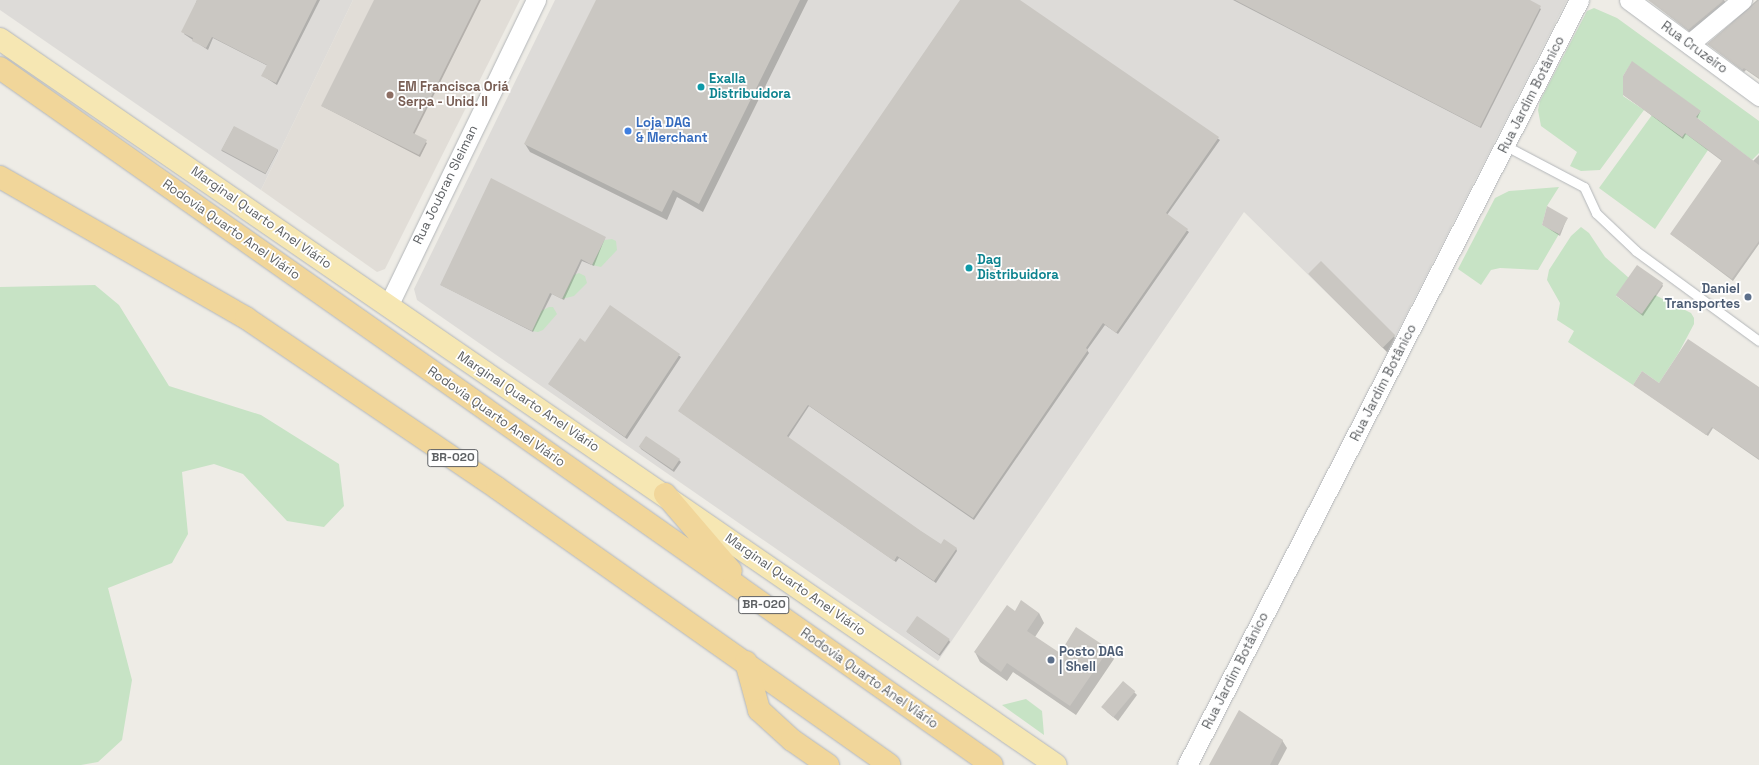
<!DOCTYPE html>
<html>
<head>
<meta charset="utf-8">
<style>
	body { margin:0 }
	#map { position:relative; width:1759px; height:765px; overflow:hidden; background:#eeece6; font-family:"Space Grotesk",sans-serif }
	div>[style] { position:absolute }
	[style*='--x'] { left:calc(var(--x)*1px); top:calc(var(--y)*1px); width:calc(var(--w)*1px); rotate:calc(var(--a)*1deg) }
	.industrial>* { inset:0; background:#dddbd8 }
	.education>* { inset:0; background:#e1ddd7 }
	.green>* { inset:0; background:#c7e3c5 }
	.shadow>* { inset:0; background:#0003; transform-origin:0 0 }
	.building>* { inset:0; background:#cac7c2; transform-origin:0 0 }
	.roads { filter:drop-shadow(0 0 1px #b3b6b9) drop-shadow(0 0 1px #b3b6b9) }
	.lane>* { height:9px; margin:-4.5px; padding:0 4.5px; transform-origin:4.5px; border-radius:4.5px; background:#fff }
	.street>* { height:19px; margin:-9.5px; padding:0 9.5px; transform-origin:9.5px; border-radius:9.5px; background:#fff }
	.primary>* { height:22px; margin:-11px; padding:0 11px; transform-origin:11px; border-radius:11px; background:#f6e7b3 }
	.highway>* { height:22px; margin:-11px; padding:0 11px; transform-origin:11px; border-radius:11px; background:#f1d69a }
	.dots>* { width:11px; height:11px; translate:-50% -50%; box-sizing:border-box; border:2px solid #fff; border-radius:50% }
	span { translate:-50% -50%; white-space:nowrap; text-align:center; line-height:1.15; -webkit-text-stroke:3.5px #fff; paint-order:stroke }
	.shield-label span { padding:1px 3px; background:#fff; border:1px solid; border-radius:3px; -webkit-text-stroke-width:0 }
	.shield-label { font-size:12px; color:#5e6164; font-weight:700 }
	.street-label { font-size:13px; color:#5e6164 }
	.culture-label { font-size:13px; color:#0d838f; font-weight:700 }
	.left { translate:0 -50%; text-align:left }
	.education-label { font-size:13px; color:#785e54; font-weight:700 }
	.shop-label { font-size:13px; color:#366cbe; font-weight:700 }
	.service-label { font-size:13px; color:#4e5e75; font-weight:700 }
	.right { translate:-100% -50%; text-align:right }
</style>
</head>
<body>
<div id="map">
	<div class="industrial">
		<i style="clip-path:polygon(0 0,353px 0,261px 190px,0 10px)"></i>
		<i style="clip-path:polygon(555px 0,1567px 0,1387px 352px,1244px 212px,938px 661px,417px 300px,414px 289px)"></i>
	</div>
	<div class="education">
		<i style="clip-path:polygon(353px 0,520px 0,385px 269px,377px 272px,261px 190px)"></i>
	</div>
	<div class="green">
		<i style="clip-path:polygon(1594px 8px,1617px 18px,1759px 121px,1759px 153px,1752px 160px,1696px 117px,1700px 111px,1632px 62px,1623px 76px,1623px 96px,1644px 110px,1600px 170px,1581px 171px,1570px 166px,1577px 152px,1541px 126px,1538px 110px,1540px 101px,1587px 11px)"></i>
		<i style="clip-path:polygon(1652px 115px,1682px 137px,1685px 133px,1708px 150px,1655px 229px,1599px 188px)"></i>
		<i style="clip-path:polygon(1559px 187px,1547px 206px,1542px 225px,1559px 234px,1538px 270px,1500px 268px,1491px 270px,1481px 285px,1458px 269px,1495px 198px,1509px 191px)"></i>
		<i style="clip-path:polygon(1581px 227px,1589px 233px,1605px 257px,1629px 278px,1616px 296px,1641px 314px,1655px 295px,1691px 313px,1694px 318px,1694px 324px,1678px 354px,1659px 383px,1642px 371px,1633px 385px,1568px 342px,1574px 331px,1557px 320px,1560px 303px,1547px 280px,1549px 270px,1571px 236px)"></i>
		<i style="clip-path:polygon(612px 239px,616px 241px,617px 250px,601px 267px,592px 265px,604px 240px)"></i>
		<i style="clip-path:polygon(579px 273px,585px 276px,587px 283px,574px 296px,562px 299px,574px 275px)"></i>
		<i style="clip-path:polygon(95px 285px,119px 305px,169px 386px,261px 415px,339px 464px,344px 506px,324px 527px,287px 521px,243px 474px,214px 464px,182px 472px,188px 534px,172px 563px,108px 588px,132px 680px,122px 740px,98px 762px,81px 765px,0 765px,0 287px)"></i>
		<i style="clip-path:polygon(549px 307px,553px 307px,557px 314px,543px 330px,538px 332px,532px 331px,541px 311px)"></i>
		<i style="clip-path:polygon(1026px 699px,1042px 711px,1044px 735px,1002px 705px)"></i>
	</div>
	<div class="shadow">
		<i style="clip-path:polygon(197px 0,320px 0,277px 85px,263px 76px,268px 66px,213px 38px,208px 50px,184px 34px)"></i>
		<i style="clip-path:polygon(375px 0,481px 0,414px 135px,427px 143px,420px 157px,322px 106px)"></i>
		<i style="clip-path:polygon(598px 0,808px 0,703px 212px,677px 197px,667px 220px,530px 152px,525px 144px)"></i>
		<i style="clip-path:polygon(962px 0,1018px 0,1220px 140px,1167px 215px,1189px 232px,1118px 334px,1105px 325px,1087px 350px,1089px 353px,974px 520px,809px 406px,788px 438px,920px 531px,941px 545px,956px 548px,957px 551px,936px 583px,899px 558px,896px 562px,679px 411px)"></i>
		<i style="clip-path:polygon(1233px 0,1527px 0,1541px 9px,1481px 128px)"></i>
		<i style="clip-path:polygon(1649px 0,1724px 0,1726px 3px,1690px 32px)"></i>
		<i style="clip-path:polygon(1757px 0,1759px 0,1759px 79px,1746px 70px,1744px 72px,1708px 44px)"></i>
		<i style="clip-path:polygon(1624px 95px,1700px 112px,1697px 119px,1752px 162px,1759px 155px,1759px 244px,1733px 281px,1671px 234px,1722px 161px,1686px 134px,1683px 139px)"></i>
		<i style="left:234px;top:127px;width:50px;height:27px;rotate:28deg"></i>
		<i style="clip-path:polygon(1567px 218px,1560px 236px,1543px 225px)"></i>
		<i style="clip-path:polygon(605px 238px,594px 266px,582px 261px,564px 300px,552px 294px,533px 332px,441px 285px)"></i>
		<i style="clip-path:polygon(1309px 274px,1394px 336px,1395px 338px,1388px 353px)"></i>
		<i style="clip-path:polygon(1662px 284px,1663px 286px,1643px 316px,1617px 296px)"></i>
		<i style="clip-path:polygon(610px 307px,681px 357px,627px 439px,549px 384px,586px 343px)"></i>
		<i style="clip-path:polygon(1659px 384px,1759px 388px,1759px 460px,1713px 428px,1708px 436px,1634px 385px)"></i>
		<i style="clip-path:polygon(646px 437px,679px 460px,681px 462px,674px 472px,641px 449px,640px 447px)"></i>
		<i style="clip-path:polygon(1015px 612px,1039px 613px,1044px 623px,1035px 637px,1060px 654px,1077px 629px,1109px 650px,1114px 659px,1076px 715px,1013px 672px,1007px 681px,980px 662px,975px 652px)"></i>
		<i style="clip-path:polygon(907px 632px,949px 640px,950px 642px,940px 656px)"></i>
		<i style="clip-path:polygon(1134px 692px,1137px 695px,1118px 721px,1107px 712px,1105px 709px)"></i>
		<i style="clip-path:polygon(1282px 740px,1287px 748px,1278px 765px,1210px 765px)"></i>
	</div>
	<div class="building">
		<i style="clip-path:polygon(197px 0,317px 0,276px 83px,261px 76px,267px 65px,212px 37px,206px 48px,192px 41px,193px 38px,181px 32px)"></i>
		<i style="clip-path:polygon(374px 0,479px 0,413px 133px,427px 140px,419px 155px,321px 106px)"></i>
		<i style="clip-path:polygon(596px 0,800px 0,699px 204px,673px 190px,662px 212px,524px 144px)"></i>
		<i style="clip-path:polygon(960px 0,1020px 0,1219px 137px,1166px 213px,1188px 229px,1116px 333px,1103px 323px,1086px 348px,1088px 350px,973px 518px,808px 405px,787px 436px,921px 531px,941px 544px,944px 539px,957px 548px,934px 581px,897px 556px,894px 561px,678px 411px)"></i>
		<i style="clip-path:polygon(1235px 0,1530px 0,1541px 6px,1480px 127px)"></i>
		<i style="clip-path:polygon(1648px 0,1722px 0,1723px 1px,1688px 30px)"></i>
		<i style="clip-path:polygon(1759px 0,1759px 78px,1744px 68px,1742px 70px,1707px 44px)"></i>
		<i style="clip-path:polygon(1632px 61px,1701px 111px,1696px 117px,1759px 165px,1759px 241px,1732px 279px,1670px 234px,1722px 160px,1685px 133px,1682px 137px,1623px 95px,1623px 76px)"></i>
		<i style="left:234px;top:126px;width:50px;height:27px;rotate:28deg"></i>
		<i style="clip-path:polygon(491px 178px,606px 237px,592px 265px,581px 259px,562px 299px,550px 293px,532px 331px,440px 285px)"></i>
		<i style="clip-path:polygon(1547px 206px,1568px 218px,1559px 234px,1542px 225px)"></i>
		<i style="left:1321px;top:261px;width:105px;height:18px;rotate:45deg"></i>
		<i style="left:1637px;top:265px;width:32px;height:37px;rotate:35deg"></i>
		<i style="clip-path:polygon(610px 305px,680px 354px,625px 437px,548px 384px,580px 338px,585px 342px)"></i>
		<i style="clip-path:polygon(1688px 339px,1759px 387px,1759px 459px,1712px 427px,1706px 435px,1633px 385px,1642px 371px,1659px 383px)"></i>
		<i style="left:646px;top:436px;width:41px;height:13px;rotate:34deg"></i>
		<i style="clip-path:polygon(1021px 600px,1039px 613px,1027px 631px,1060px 653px,1076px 627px,1109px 649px,1070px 706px,1007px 663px,1001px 672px,974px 652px,1007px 605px,1015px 611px)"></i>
		<i style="left:917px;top:616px;width:40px;height:19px;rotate:35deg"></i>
		<i style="left:1123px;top:681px;width:16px;height:34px;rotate:40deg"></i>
		<i style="clip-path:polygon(1239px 710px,1283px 740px,1270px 765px,1209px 765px)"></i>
	</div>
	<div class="roads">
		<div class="lane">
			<i style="--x:1506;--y:146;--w:88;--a:27.7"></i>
			<i style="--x:1584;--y:187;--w:29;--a:65"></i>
			<i style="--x:1596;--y:213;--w:55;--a:43.5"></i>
			<i style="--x:1636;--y:251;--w:152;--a:36.2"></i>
		</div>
		<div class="street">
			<i style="--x:1629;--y:0;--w:162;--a:36.4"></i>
			<i style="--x:1689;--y:44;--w:69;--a:-39.7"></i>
			<i style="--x:388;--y:306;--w:340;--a:-64.2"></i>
			<i style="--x:1187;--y:765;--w:860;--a:-62.87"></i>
		</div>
		<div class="primary">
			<i style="--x:0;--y:39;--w:1281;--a:34.51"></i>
		</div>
		<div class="highway">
			<i style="--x:0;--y:68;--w:1212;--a:35.09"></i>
			<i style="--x:0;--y:177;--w:284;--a:29.8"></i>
			<i style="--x:246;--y:318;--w:303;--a:34.1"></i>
			<i style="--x:497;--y:488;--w:480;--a:35.2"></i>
			<i style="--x:665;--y:494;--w:101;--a:49.4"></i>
			<i style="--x:746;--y:662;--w:50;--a:74.8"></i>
			<i style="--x:759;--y:710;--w:45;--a:42.3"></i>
			<i style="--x:792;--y:740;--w:44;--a:34.8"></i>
		</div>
	</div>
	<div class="dots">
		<i style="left:701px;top:87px;background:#0f9aa8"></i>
		<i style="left:390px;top:95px;background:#8d6e63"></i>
		<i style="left:628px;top:131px;background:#3f7fe0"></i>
		<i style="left:969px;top:268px;background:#0f9aa8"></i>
		<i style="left:1748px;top:297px;background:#5c6f8a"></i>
		<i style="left:1051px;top:660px;background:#5c6f8a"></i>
	</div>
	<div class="shield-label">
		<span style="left:453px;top:458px">BR-020</span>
		<span style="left:764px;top:605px">BR-020</span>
	</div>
	<div class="street-label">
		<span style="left:1694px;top:48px;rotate:36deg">Rua Cruzeiro</span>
		<span style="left:1532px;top:95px;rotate:-63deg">Rua Jardim Botânico</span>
		<span style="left:446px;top:185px;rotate:-64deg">Rua Joubran Sleiman</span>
		<span style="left:261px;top:218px;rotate:35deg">Marginal Quarto Anel Viário</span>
		<span style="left:231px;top:230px;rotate:35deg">Rodovia Quarto Anel Viário</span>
		<span style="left:1384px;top:383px;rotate:-63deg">Rua Jardim Botânico</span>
		<span style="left:528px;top:402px;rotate:34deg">Marginal Quarto Anel Viário</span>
		<span style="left:496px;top:417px;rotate:35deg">Rodovia Quarto Anel Viário</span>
		<span style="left:795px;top:585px;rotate:35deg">Marginal Quarto Anel Viário</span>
		<span style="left:1236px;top:671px;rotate:-63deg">Rua Jardim Botânico</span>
		<span style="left:869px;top:679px;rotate:35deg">Rodovia Quarto Anel Viário</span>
	</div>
	<div class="culture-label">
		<span class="left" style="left:709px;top:87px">Exalla<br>Distribuidora</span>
		<span class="left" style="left:977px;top:268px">Dag<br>Distribuidora</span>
	</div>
	<div class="education-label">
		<span class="left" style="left:398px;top:95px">EM Francisca Oriá<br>Serpa - Unid. II</span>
	</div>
	<div class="shop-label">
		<span class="left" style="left:636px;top:131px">Loja DAG<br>&amp; Merchant</span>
	</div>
	<div class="service-label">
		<span class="right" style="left:1740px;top:297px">Daniel<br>Transportes</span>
		<span class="left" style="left:1059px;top:660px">Posto DAG<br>| Shell</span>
	</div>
</div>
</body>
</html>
